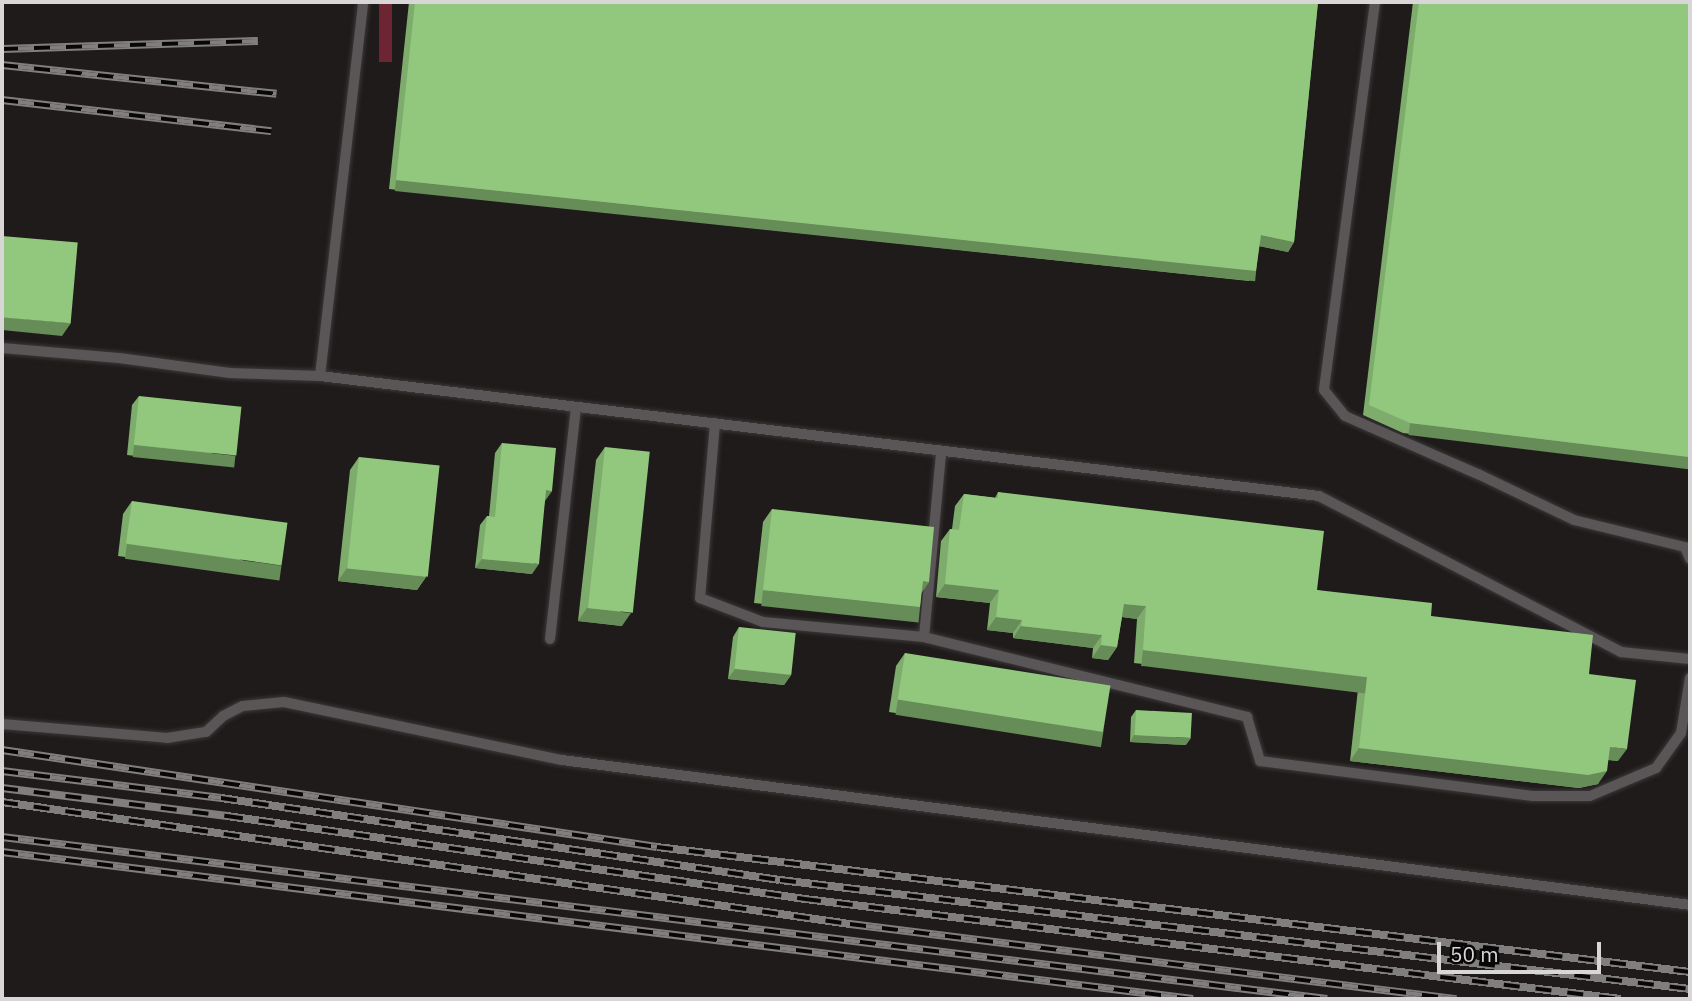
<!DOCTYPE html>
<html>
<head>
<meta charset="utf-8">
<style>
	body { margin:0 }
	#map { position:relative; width:1692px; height:1001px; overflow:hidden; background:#1f1b1b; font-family:"IBM Plex Sans",sans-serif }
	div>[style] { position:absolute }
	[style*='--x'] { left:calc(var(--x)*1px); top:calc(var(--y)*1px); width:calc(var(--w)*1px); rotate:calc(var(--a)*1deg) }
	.green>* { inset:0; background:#6e2533; transform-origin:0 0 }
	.roads { filter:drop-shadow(0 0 2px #3b3838) drop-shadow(0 0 2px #3b3838) }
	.service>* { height:10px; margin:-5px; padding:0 5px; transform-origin:5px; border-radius:5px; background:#5a5556 }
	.rail>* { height:8px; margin-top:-4px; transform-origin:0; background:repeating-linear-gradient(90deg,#080606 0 16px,#817e7e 0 32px); box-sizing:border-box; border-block:2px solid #817e7e }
	.wall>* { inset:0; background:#7eac6c }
	.shaded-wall>* { inset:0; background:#668c58; transform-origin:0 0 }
	.building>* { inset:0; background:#92c87e; transform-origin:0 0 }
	span { translate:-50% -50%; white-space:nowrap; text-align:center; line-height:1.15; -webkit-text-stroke:7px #080606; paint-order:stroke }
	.frame { position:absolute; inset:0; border:4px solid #d8d6d6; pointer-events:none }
	.scale { position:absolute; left:1437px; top:942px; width:164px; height:32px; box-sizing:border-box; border:4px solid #d8d6d6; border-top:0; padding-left:9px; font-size:21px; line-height:24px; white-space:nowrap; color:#d8d6d6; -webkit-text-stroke:5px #080606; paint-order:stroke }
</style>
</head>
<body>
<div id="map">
	<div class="green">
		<i style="left:379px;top:2px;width:13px;height:60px"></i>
	</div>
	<div class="roads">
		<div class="service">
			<i style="--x:1375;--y:2;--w:391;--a:97.5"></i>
			<i style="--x:1324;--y:390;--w:33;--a:51"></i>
			<i style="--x:1345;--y:416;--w:145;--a:23.6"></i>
			<i style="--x:1478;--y:474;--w:106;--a:25.6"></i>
			<i style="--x:1574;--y:520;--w:114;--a:13.7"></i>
			<i style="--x:1685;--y:547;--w:13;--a:67"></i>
			<i style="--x:2;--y:348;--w:117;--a:4.9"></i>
			<i style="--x:119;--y:358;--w:112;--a:7.7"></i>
			<i style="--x:230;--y:373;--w:90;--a:1.9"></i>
			<i style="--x:320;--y:376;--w:1006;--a:6.85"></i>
			<i style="--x:1319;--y:496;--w:340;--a:27.3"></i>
			<i style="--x:1621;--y:652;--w:69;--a:5.8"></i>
			<i style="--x:320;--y:376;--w:376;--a:-83.4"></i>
			<i style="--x:715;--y:423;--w:176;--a:94.9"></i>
			<i style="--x:700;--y:598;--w:67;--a:20.9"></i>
			<i style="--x:763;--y:622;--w:162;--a:5.3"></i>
			<i style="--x:924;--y:637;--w:333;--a:13.9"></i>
			<i style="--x:1247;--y:717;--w:46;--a:73.5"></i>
			<i style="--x:1260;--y:761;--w:275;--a:7.3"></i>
			<i style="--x:1533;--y:796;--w:57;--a:0"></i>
			<i style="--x:1590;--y:796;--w:72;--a:-23"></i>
			<i style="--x:1656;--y:768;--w:43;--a:-54.5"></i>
			<i style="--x:1681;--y:733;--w:56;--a:-80.7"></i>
			<i style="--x:924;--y:637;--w:186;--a:-84.7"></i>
			<i style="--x:550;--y:639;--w:232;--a:-83.6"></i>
			<i style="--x:2;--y:724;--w:166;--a:4.8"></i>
			<i style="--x:167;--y:738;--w:39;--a:-9"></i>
			<i style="--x:206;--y:732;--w:23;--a:-43"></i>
			<i style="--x:223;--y:716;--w:22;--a:-27"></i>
			<i style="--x:243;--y:706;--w:41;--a:-5.6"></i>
			<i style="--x:284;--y:702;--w:284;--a:11.8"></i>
			<i style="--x:562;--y:760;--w:1137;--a:7.32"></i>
		</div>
	</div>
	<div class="rail">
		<i style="--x:2;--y:49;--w:256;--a:-1.8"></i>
		<i style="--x:2;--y:65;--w:276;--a:6"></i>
		<i style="--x:2;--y:100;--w:271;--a:6.6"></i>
		<i style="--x:2;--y:750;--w:662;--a:8.42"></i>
		<i style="--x:657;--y:847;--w:1041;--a:6.9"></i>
		<i style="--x:2;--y:771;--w:221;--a:7"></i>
		<i style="--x:221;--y:798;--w:565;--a:8.35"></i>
		<i style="--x:780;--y:880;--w:917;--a:6.83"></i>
		<i style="--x:2;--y:788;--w:227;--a:7.1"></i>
		<i style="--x:227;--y:816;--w:584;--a:8.17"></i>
		<i style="--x:805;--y:899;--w:822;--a:6.99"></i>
		<i style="--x:2;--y:802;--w:857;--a:8.19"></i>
		<i style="--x:850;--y:924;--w:611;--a:7.06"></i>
		<i style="--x:2;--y:837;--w:1335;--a:6.97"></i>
		<i style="--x:2;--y:852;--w:1200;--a:7.04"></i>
	</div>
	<div class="wall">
		<i style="clip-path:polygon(409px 2px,1318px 2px,1294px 242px,1288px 252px,1259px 246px,1256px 271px,1249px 281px,389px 189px)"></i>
		<i style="clip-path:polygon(1413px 2px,1690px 2px,1690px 468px,1403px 433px,1363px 415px)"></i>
		<i style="clip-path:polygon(139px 396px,228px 466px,127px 455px,132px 405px)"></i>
		<i style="clip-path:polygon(502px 443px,552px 491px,545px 500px,532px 574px,475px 568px,480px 525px,487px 516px,489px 516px,495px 453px)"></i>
		<i style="clip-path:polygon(605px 447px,622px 626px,578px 621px,596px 460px)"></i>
		<i style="clip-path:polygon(359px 457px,426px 577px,417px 590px,338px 581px,350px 470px)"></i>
		<i style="clip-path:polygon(998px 492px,1317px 590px,1431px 616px,1589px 674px,1618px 761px,1608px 760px,1598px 784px,1579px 788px,1350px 761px,1358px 689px,1134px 663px,1137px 619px,1122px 617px,1117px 647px,1108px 660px,1092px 658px,1093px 648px,1013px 638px,1013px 633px,987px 630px,990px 603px,936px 597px,941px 541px,950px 529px,952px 529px,955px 506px,964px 494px,995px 498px)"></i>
		<i style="clip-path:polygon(132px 501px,273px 577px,118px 556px,123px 514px)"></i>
		<i style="clip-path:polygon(772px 509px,929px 582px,921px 593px,920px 607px,911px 620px,754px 603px,763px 522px)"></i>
		<i style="clip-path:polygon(739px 627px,791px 675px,784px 685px,728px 679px,733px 637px)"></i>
		<i style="clip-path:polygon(905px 653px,1095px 743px,889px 712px,896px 666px)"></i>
		<i style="clip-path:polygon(1136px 710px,1186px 745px,1130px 742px,1131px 717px)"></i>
	</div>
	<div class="shaded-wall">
		<i style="left:396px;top:180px;width:865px;height:11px;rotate:6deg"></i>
		<i style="clip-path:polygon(1261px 235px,1294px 242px,1288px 252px,1254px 245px)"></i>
		<i style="clip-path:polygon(2px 317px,71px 323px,62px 336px,2px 330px)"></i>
		<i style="left:1410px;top:423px;width:282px;height:12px;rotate:7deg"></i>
		<i style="left:134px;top:445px;width:102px;height:12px;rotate:6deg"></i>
		<i style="clip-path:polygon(546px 490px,552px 491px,545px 501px)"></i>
		<i style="left:127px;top:544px;width:156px;height:15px;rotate:8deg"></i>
		<i style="clip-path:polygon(482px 559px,539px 564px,532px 574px,475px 568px)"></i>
		<i style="clip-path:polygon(347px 568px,426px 577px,417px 590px,338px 581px)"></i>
		<i style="clip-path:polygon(923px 581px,929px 582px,920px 595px)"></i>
		<i style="clip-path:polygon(945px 584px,999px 590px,990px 603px,936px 597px)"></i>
		<i style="left:763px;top:590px;width:158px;height:16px;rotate:6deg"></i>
		<i style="clip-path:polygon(1124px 604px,1146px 606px,1137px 619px,1115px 616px)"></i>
		<i style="clip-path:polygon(587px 608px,631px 613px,622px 626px,578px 621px)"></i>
		<i style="clip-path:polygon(996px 617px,1022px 620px,1013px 633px,987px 630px)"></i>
		<i style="clip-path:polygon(1021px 626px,1102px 635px,1093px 648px,1013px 638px)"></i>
		<i style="clip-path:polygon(1101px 645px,1117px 647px,1108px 660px,1092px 658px)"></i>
		<i style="left:1143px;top:650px;width:226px;height:16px;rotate:7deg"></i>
		<i style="clip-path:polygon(735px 669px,791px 675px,784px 685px,728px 679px)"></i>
		<i style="left:898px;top:699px;width:208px;height:16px;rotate:9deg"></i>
		<i style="clip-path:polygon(1134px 735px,1191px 738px,1186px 745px,1130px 742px)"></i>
		<i style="clip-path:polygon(1610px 747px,1627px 749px,1618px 761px,1601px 759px)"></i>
		<i style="clip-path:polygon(1359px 748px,1607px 771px,1598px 784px,1579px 788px,1350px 761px)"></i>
	</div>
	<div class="building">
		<i style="clip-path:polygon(415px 2px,1318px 2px,1294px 242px,1261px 235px,1256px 271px,396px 180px)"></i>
		<i style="clip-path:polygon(1419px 2px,1690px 2px,1690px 457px,1410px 423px,1369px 405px)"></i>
		<i style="left:2px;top:236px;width:76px;height:81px;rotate:5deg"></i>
		<i style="left:139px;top:396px;width:103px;height:49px;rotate:6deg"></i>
		<i style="clip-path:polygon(502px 443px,556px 448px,552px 491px,546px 490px,539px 564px,482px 559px,487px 516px,495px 517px)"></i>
		<i style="left:605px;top:447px;width:45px;height:162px;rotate:6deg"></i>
		<i style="left:359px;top:457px;width:81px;height:112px;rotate:6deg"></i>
		<i style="clip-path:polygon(998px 492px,1324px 531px,1317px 590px,1432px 603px,1431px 616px,1593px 635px,1589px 674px,1636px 680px,1627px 749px,1610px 747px,1607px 771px,1588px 775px,1359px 748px,1367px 677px,1143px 650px,1146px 606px,1124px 604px,1117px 647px,1101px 645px,1102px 635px,1021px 626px,1022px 620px,996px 617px,999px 590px,945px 584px,950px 529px,959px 530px,964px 494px,998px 498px)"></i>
		<i style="left:132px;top:501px;width:157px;height:43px;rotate:8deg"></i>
		<i style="clip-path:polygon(772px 509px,934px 527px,929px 582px,923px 581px,920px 607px,763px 590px)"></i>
		<i style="left:739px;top:627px;width:57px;height:42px;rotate:6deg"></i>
		<i style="left:905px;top:653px;width:208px;height:47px;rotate:9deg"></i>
		<i style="left:1136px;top:710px;width:56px;height:25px;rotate:3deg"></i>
	</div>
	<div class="frame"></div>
	<div class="scale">50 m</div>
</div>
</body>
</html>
